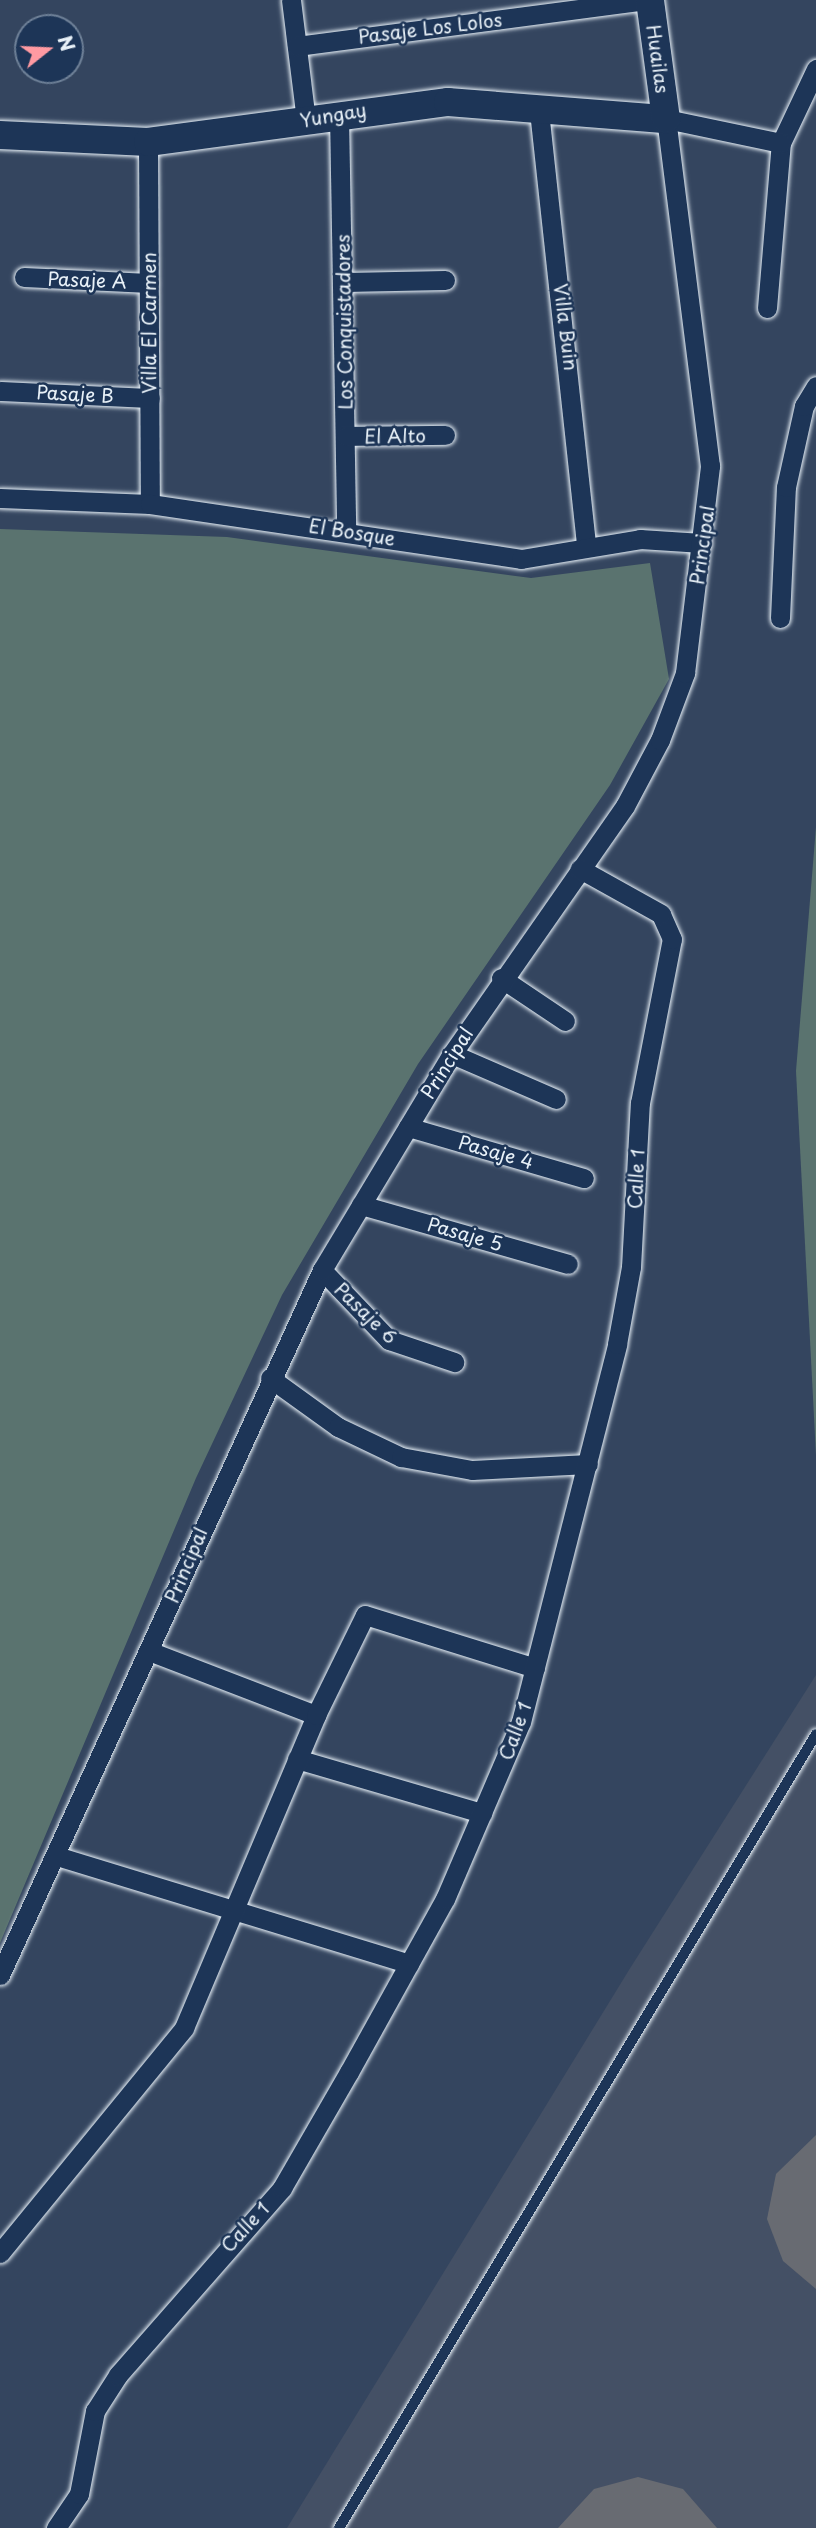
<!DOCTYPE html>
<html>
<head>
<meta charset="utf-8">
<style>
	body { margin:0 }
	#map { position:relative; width:816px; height:2528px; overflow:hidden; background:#34455f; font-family:"Playpen Sans",sans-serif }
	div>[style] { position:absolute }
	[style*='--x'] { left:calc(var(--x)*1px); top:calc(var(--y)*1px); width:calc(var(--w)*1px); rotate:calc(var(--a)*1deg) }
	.built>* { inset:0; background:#445065 }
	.green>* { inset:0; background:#5a736f }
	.building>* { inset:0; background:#686b72 }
	.roads { filter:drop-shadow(0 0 2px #e8f1f8) drop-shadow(0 0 2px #e8f1f8) }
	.lane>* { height:10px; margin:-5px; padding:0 5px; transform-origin:5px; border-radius:5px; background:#1d3557 }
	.street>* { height:19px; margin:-9.5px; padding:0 9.5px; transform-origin:9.5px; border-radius:9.5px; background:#1d3557 }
	.secondary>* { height:28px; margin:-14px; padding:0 14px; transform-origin:14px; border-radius:14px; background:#1d3557 }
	span { translate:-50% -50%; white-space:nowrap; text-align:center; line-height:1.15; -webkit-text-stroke:5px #1d3557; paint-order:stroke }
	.street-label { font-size:19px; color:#e8f1f8 }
	.north { position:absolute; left:14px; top:14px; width:70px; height:70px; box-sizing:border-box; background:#1d3557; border:2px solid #6e8097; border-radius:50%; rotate:72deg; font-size:19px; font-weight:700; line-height:28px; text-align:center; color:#e8f1f8 }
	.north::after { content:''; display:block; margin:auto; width:24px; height:32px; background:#ff9aa2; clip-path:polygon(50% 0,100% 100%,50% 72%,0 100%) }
</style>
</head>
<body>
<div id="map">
	<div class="built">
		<i style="clip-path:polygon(816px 1675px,816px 2528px,287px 2528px,629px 1970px)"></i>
	</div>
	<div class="green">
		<i style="clip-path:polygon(0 529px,227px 537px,531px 578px,650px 563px,669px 679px,610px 785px,418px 1064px,282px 1295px,196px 1478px,0 1943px)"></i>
		<i style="clip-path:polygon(816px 827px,816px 1455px,796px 1071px)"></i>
	</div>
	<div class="building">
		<i style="clip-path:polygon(816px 2135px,816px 2289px,783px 2261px,767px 2219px,776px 2174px)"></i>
		<i style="clip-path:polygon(638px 2477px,683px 2489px,717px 2528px,558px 2528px,594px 2489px)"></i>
	</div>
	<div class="roads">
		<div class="lane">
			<i style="--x:339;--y:2528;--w:926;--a:-59"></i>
		</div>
		<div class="street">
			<i style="--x:291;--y:0;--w:122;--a:82.9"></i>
			<i style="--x:297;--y:46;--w:352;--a:-7.5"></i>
			<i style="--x:539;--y:111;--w:437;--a:83.8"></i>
			<i style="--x:339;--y:115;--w:414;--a:89"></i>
			<i style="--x:148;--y:142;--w:362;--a:89.7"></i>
			<i style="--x:24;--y:277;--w:125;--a:2.7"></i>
			<i style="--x:345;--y:282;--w:100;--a:-1.1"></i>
			<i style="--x:767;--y:308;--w:166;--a:-85.2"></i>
			<i style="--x:781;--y:143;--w:82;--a:-64.7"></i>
			<i style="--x:0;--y:391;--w:150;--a:2.7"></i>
			<i style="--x:346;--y:436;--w:99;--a:-0.6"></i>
			<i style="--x:0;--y:498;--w:150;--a:2.3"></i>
			<i style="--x:150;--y:504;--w:375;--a:8.4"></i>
			<i style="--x:521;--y:559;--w:121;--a:-9.5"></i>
			<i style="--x:640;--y:539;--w:62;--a:3.7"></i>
			<i style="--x:780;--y:618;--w:131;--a:-87.4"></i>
			<i style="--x:786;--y:487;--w:83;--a:-77.5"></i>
			<i style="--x:804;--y:406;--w:23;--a:-59"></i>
			<i style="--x:501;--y:978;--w:77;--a:33.9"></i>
			<i style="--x:452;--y:1054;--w:113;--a:23.4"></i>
			<i style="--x:408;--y:1127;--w:183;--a:16.2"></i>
			<i style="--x:361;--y:1205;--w:215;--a:15.9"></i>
			<i style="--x:322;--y:1270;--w:97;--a:46.3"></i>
			<i style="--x:389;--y:1340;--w:69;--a:18.7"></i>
			<i style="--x:270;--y:1378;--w:84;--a:35.8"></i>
			<i style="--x:338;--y:1427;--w:70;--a:25.5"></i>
			<i style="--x:401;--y:1457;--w:72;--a:10.4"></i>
			<i style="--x:472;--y:1470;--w:116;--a:-3"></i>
			<i style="--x:149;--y:1651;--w:179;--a:21"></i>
			<i style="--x:297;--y:1759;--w:193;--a:16.3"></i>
			<i style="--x:60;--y:1857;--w:365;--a:17"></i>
			<i style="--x:0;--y:1975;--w:775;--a:-65.45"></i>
			<i style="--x:322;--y:1270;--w:252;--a:-59"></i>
			<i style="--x:452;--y:1054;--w:302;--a:-55.1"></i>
			<i style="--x:625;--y:806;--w:75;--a:-62.1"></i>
			<i style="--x:660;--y:740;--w:72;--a:-69.5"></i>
			<i style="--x:685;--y:673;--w:209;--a:-83.1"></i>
			<i style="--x:710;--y:466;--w:350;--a:-97.2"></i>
			<i style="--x:666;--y:119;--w:117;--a:11.8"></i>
			<i style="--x:0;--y:2253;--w:291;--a:-50.7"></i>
			<i style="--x:184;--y:2028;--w:340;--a:-67.1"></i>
			<i style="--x:316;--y:1715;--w:111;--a:-63.9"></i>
			<i style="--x:365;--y:1615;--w:178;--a:17.3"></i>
			<i style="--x:56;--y:2528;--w:41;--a:-55.9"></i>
			<i style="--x:79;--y:2494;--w:85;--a:-79.1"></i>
			<i style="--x:95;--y:2411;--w:43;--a:-57.4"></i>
			<i style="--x:118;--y:2375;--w:249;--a:-48.7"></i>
			<i style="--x:282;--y:2188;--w:134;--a:-60"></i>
			<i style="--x:349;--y:2072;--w:198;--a:-61"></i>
			<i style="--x:445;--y:1899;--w:193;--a:-66.8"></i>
			<i style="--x:521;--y:1722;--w:390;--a:-75.7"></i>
			<i style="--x:617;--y:1344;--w:78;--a:-79.7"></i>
			<i style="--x:631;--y:1267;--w:164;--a:-86.9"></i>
			<i style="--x:640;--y:1103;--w:167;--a:-79"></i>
			<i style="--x:672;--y:939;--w:27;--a:-114"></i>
			<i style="--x:661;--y:914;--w:93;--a:-150.9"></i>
		</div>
		<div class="secondary">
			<i style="--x:0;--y:135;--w:148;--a:2.7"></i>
			<i style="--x:148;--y:142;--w:303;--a:-7.6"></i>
			<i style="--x:448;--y:102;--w:219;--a:4.5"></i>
			<i style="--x:666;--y:119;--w:120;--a:-97.7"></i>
		</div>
	</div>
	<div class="street-label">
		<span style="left:430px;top:28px;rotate:-7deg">Pasaje Los Lolos</span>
		<span style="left:658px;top:59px;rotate:82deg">Huailas</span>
		<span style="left:333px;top:115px;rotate:-10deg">Yungay</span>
		<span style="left:87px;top:280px;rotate:2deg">Pasaje A</span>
		<span style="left:344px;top:322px;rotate:-91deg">Los Conquistadores</span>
		<span style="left:149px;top:323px;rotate:-90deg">Villa El Carmen</span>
		<span style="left:566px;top:327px;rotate:83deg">Villa Buin</span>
		<span style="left:75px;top:394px;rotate:3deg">Pasaje B</span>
		<span style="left:395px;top:436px;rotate:-1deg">El Alto</span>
		<span style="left:352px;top:532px;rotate:9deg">El Bosque</span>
		<span style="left:702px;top:545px;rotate:-82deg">Principal</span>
		<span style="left:447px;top:1063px;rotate:-58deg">Principal</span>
		<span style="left:496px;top:1152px;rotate:16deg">Pasaje 4</span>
		<span style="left:636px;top:1179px;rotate:-87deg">Calle 1</span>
		<span style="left:465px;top:1234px;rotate:16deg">Pasaje 5</span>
		<span style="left:366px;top:1313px;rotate:44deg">Pasaje 6</span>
		<span style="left:186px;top:1565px;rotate:-67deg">Principal</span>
		<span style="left:515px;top:1731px;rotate:-70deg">Calle 1</span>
		<span style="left:245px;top:2227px;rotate:-47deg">Calle 1</span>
	</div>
	<div class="north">N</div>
</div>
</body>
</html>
